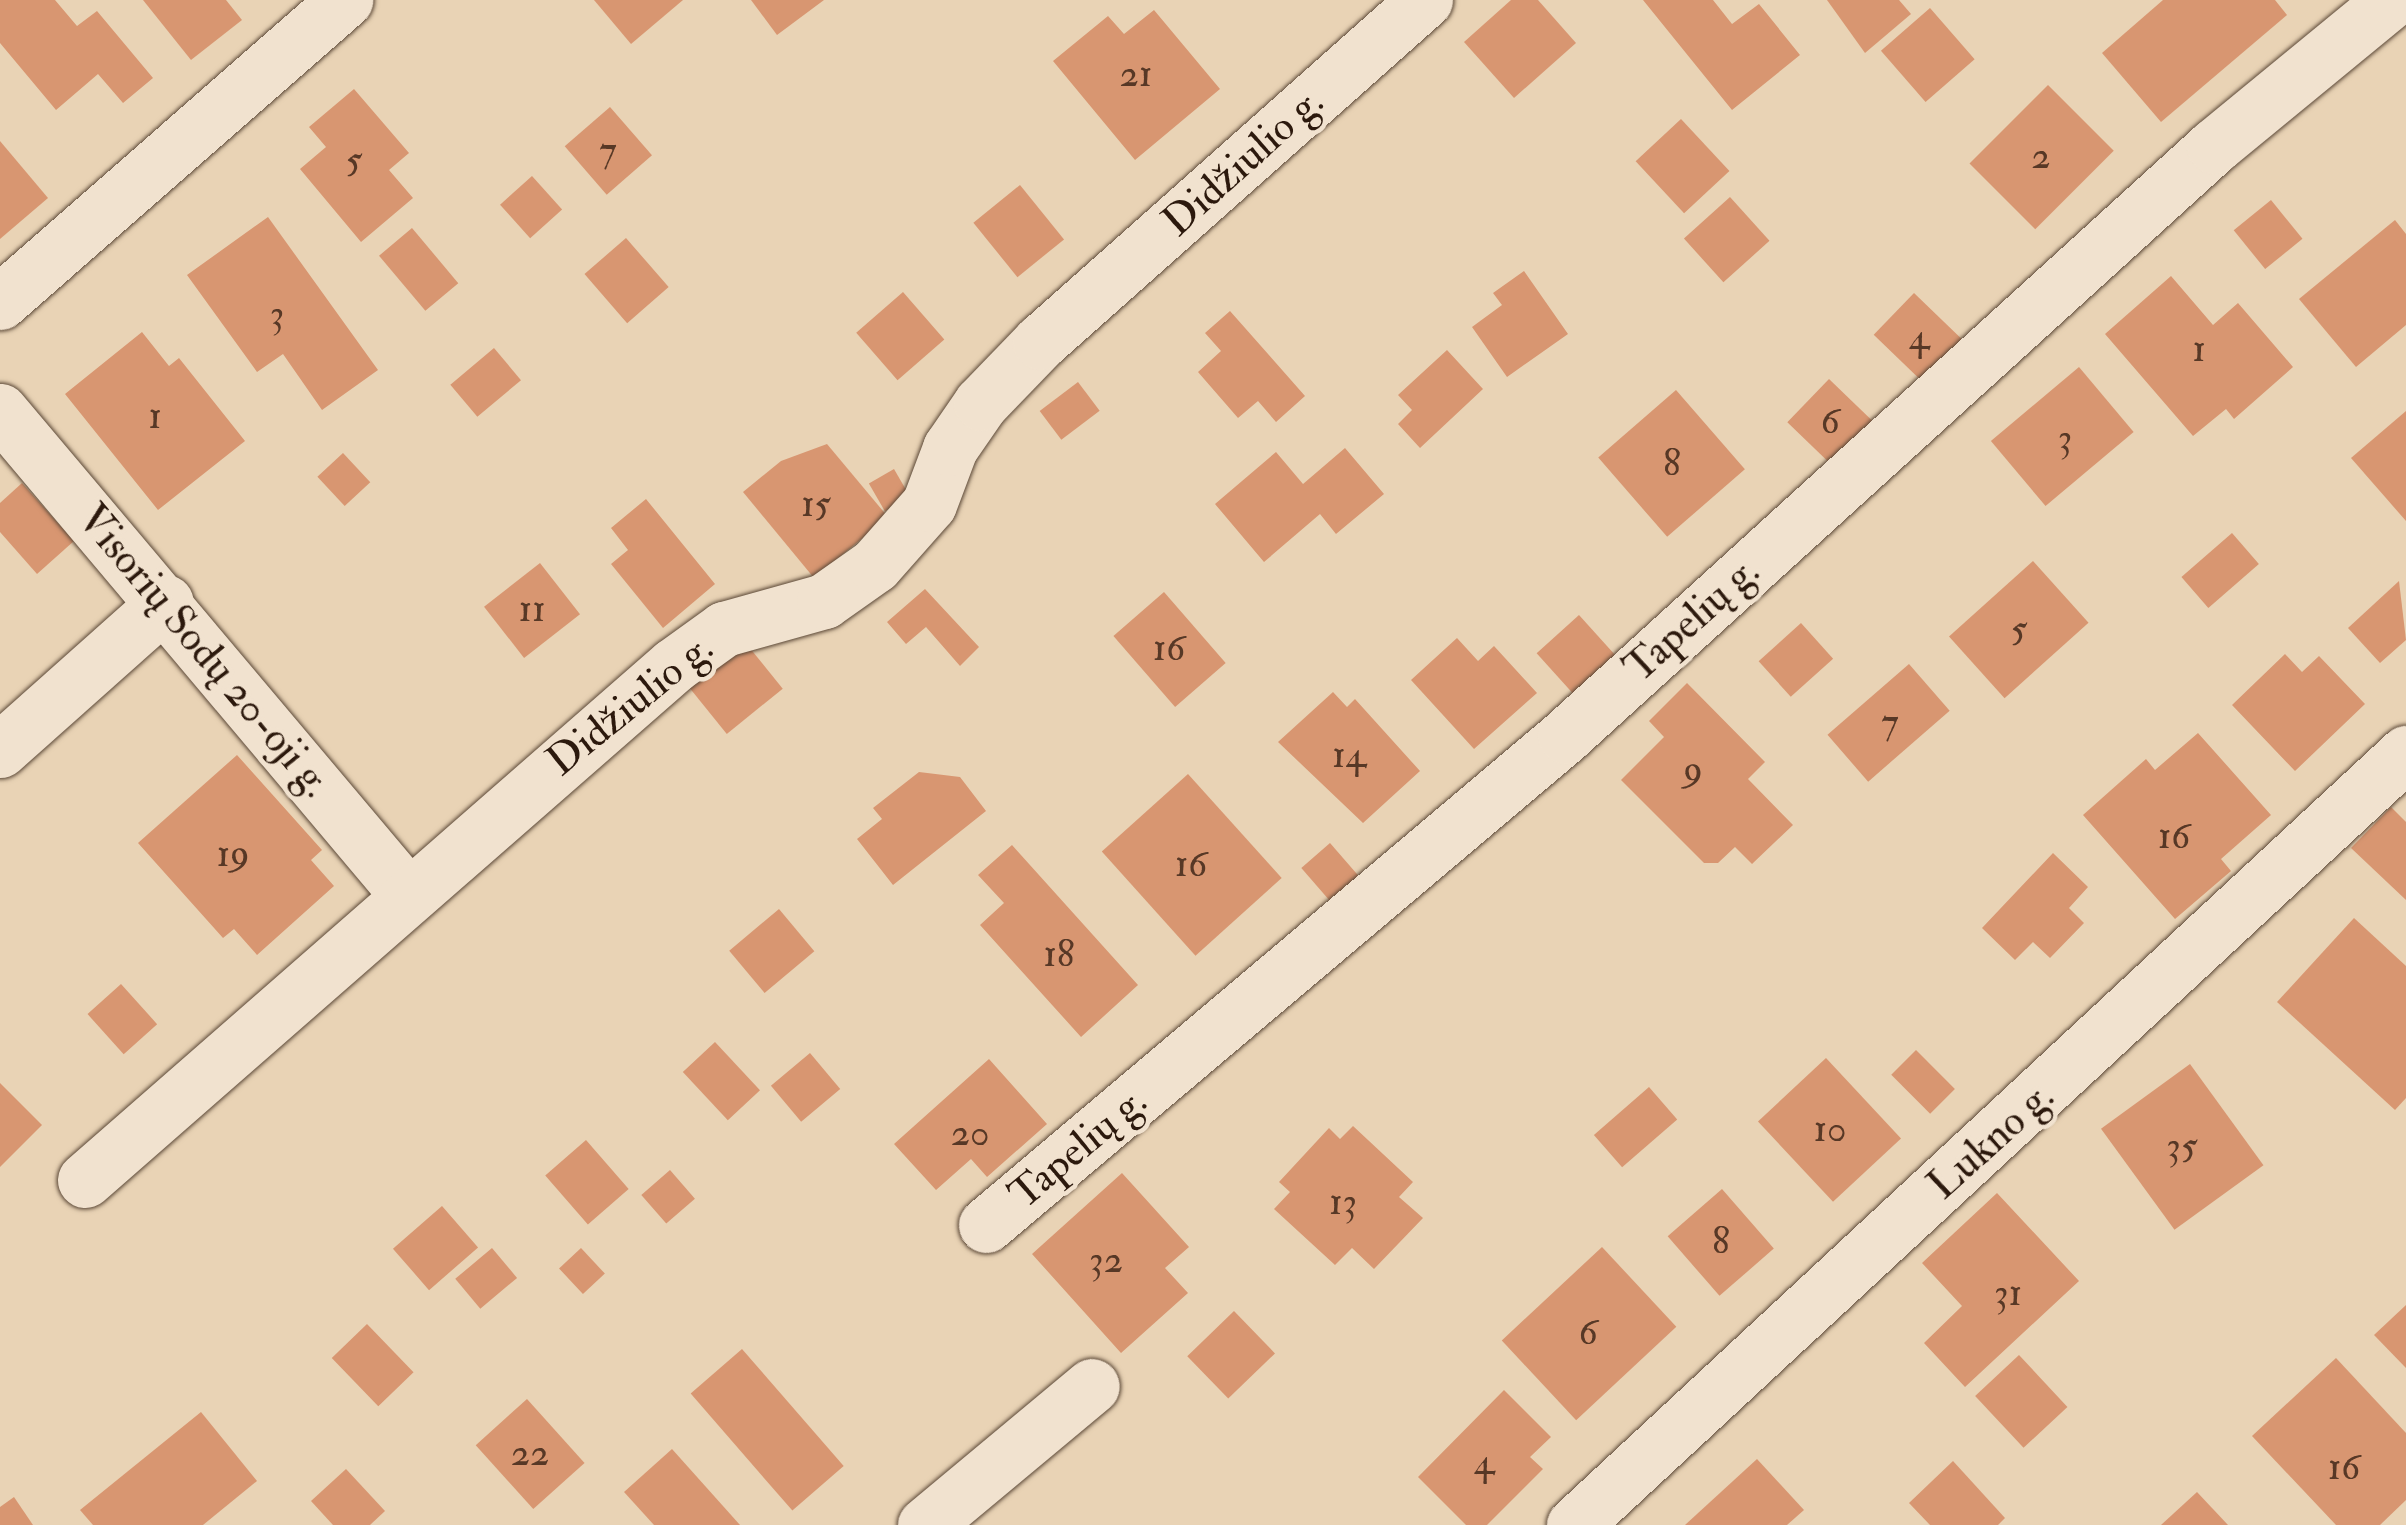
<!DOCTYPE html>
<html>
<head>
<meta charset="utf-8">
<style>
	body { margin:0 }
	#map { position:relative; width:2406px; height:1525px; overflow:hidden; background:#e9d3b5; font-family:"IM FELL Double Pica",serif }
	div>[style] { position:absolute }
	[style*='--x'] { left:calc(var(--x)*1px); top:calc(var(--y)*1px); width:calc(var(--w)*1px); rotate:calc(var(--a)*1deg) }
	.building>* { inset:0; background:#d89671; transform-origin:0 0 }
	.roads { filter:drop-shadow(0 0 2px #5b4837) drop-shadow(0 0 2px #5b4837) }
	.minor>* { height:55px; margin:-27.5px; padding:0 27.5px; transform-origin:27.5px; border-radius:27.5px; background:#f1e2cf }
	span { translate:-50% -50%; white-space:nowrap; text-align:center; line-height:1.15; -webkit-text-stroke:9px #f1e2cf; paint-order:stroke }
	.number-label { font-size:38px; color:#573826 }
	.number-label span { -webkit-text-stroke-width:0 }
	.street-label { font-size:42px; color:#2c190d }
</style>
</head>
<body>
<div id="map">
	<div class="building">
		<i style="clip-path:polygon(0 0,55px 0,77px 26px,97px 11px,153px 78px,123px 103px,98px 74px,56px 110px,0 43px)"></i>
		<i style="clip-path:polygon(143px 0,226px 0,242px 20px,191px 60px)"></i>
		<i style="clip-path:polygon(594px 0,683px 0,631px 44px)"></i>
		<i style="clip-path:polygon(751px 0,824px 0,777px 35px)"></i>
		<i style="clip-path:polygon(1511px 0,1538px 0,1576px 43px,1514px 98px,1464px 42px)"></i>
		<i style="clip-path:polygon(1643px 0,1713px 0,1732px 24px,1759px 4px,1800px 55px,1732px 110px)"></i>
		<i style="clip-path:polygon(1827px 0,1899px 0,1911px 14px,1865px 53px)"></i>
		<i style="clip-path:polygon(2163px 0,2275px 0,2287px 15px,2161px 122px,2102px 53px)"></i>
		<i style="left:1930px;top:8px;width:68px;height:65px;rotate:49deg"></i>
		<i style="clip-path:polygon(1154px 10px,1220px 89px,1135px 160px,1053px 61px,1108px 16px,1124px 34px)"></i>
		<i style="left:2048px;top:85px;width:93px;height:111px;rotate:45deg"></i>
		<i style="clip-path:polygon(354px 89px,409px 153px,389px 170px,413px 198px,361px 242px,300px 169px,326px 147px,309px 127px)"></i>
		<i style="left:610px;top:107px;width:64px;height:60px;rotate:49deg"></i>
		<i style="left:1681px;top:119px;width:71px;height:62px;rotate:47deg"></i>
		<i style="clip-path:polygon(0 141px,48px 198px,0 239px)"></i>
		<i style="left:532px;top:176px;width:45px;height:43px;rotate:48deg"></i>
		<i style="left:1020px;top:185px;width:70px;height:60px;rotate:51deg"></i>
		<i style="left:1730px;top:197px;width:59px;height:62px;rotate:48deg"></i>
		<i style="left:2271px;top:200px;width:50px;height:48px;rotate:51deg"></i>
		<i style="clip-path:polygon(268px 217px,378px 370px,322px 410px,283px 354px,257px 372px,187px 275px)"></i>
		<i style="clip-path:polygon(2395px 220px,2406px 234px,2406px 325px,2356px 367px,2299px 299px)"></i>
		<i style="left:412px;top:228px;width:72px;height:43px;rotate:50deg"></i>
		<i style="left:626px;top:238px;width:65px;height:55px;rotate:49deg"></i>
		<i style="clip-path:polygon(1524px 271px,1568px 334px,1507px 377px,1472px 327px,1502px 305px,1493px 293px)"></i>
		<i style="clip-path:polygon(2171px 276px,2213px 325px,2238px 303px,2293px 367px,2234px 419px,2226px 409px,2193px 436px,2105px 334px)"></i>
		<i style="left:903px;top:292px;width:63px;height:62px;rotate:49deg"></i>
		<i style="left:1914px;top:293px;width:71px;height:58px;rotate:44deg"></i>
		<i style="clip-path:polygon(1230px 311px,1305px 396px,1276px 422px,1258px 401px,1238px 418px,1198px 372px,1221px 351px,1205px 333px)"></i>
		<i style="clip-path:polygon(142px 332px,169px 366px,179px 358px,245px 441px,158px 510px,65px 394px)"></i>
		<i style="left:494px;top:348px;width:42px;height:57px;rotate:50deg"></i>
		<i style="clip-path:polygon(1447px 350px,1483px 389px,1420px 448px,1398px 424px,1412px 410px,1398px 395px)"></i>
		<i style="left:2079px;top:367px;width:85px;height:115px;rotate:50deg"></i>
		<i style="left:1829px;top:379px;width:62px;height:60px;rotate:44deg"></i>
		<i style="left:1078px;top:382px;width:36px;height:48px;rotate:53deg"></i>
		<i style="left:1676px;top:390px;width:105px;height:103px;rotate:49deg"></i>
		<i style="clip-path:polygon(2406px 411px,2406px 521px,2351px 458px)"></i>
		<i style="clip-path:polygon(827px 444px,888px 517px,814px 578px,743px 492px,781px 461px)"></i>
		<i style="clip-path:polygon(1345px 448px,1384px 494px,1336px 534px,1320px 514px,1264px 562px,1215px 504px,1276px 452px,1303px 484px)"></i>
		<i style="left:343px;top:453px;width:40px;height:35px;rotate:47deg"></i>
		<i style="left:894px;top:469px;width:32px;height:29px;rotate:60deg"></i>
		<i style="clip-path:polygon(22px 483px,74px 541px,37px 574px,0 532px,0 503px)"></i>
		<i style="clip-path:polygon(646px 499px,715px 584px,663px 628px,611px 564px,628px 550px,611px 528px)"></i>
		<i style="left:2232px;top:533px;width:41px;height:67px;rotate:49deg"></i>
		<i style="left:2033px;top:561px;width:83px;height:113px;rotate:48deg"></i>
		<i style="left:540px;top:563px;width:65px;height:71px;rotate:52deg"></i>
		<i style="clip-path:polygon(2399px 581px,2406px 640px,2380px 663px,2348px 628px)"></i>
		<i style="clip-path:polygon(925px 589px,979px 647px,960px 666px,926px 627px,906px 644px,887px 622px)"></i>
		<i style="left:1164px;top:592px;width:94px;height:67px;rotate:49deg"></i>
		<i style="left:1579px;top:615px;width:59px;height:57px;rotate:48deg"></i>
		<i style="left:1801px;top:623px;width:48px;height:57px;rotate:48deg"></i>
		<i style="clip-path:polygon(1457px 638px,1478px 661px,1494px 646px,1537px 693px,1474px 749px,1411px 680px)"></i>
		<i style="left:745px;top:642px;width:60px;height:72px;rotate:51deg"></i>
		<i style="clip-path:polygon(2285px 654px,2302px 672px,2319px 656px,2365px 704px,2295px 771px,2232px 705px)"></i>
		<i style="left:1909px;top:664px;width:62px;height:108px;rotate:49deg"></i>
		<i style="clip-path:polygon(1687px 683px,1765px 762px,1748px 779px,1793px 825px,1752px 864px,1735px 847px,1718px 863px,1704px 863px,1621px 780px,1664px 737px,1649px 721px)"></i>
		<i style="clip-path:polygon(1333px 692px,1347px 707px,1355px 699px,1420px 771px,1363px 823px,1278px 742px)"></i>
		<i style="clip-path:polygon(2198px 733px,2271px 815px,2221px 859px,2231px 871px,2175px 919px,2083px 815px,2146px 759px,2155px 770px)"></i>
		<i style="clip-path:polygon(237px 755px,322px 850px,311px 860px,334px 886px,257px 955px,234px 929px,223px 938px,138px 843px)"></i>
		<i style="clip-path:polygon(919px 772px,960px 777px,986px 811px,893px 885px,857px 839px,882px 819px,873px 808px)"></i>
		<i style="left:1188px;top:774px;width:140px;height:116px;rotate:48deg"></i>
		<i style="clip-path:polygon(2391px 807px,2406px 822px,2406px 900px,2351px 848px)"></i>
		<i style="left:1330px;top:843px;width:46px;height:38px;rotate:49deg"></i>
		<i style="clip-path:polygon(1012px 845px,1138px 985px,1081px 1037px,980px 925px,1004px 903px,978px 875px)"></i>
		<i style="clip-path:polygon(2053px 853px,2088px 887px,2069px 908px,2084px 923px,2050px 958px,2033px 942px,2015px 960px,1982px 928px)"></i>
		<i style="left:779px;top:909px;width:55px;height:65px;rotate:50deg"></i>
		<i style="clip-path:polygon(2354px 918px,2406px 966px,2406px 1098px,2395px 1110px,2277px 1002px)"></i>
		<i style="left:121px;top:984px;width:54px;height:45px;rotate:48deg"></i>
		<i style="left:715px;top:1042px;width:66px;height:44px;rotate:47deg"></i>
		<i style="left:1916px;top:1050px;width:55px;height:35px;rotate:45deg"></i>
		<i style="left:810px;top:1053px;width:47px;height:51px;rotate:50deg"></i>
		<i style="left:1826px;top:1058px;width:110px;height:93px;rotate:47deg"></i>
		<i style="clip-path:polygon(989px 1059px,1047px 1124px,987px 1177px,971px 1159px,936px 1190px,894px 1144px)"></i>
		<i style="left:2190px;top:1064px;width:125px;height:110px;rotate:54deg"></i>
		<i style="clip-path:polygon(0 1083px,42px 1125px,0 1167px)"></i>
		<i style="left:1649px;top:1087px;width:43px;height:73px;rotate:49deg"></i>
		<i style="clip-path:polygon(1353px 1126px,1413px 1182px,1399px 1197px,1423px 1218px,1374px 1269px,1352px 1248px,1335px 1265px,1274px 1209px,1290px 1192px,1279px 1182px,1329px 1128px,1340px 1139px)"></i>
		<i style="left:586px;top:1140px;width:65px;height:54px;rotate:49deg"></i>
		<i style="left:670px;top:1170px;width:38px;height:38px;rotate:49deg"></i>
		<i style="clip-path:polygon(1122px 1173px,1189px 1247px,1165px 1268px,1188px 1293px,1121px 1353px,1032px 1254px)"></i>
		<i style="left:1722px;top:1189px;width:79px;height:72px;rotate:49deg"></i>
		<i style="clip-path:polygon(1997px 1193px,2079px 1281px,1965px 1387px,1924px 1343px,1962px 1306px,1922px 1263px)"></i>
		<i style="left:442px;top:1206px;width:55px;height:65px;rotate:49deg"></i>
		<i style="left:1602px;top:1247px;width:109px;height:137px;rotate:47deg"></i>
		<i style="left:492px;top:1248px;width:39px;height:48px;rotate:50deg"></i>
		<i style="left:581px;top:1248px;width:35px;height:30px;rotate:47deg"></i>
		<i style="clip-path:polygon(2406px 1305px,2406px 1368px,2374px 1335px)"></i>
		<i style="left:1234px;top:1311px;width:59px;height:65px;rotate:46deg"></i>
		<i style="left:367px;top:1324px;width:67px;height:49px;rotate:46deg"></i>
		<i style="left:742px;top:1349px;width:155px;height:68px;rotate:49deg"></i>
		<i style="left:2019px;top:1355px;width:71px;height:60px;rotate:47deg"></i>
		<i style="clip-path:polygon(2336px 1358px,2406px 1433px,2406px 1500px,2380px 1525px,2336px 1525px,2252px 1436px)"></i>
		<i style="clip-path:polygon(1504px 1390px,1551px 1437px,1530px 1457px,1543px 1469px,1487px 1525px,1466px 1525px,1418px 1477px)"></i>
		<i style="left:527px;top:1399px;width:86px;height:69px;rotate:48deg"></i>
		<i style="clip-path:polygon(201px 1412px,257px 1481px,203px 1525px,93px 1525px,80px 1510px)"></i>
		<i style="clip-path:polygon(672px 1449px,740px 1525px,654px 1525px,624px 1492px)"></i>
		<i style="clip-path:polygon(1757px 1459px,1804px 1510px,1787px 1525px,1685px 1525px)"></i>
		<i style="clip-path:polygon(1953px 1461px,2005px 1518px,1998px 1525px,1930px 1525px,1909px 1503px)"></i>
		<i style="clip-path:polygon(346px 1469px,385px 1511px,370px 1525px,333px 1525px,311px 1501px)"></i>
		<i style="clip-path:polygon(2197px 1492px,2228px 1525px,2161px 1525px)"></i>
		<i style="clip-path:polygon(14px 1497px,33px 1525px,0 1525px,0 1507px)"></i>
	</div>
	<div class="roads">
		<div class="minor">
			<i style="--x:0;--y:302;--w:459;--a:-41.2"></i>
			<i style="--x:0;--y:411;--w:630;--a:49.89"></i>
			<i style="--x:0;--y:750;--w:222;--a:-41.7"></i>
			<i style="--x:85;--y:1180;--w:782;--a:-41.17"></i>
			<i style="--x:674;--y:665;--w:62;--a:-35.8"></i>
			<i style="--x:724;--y:629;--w:104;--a:-15.6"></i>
			<i style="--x:824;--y:601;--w:62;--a:-35.2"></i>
			<i style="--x:875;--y:565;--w:81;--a:-48.5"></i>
			<i style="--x:929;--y:504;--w:60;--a:-69.4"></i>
			<i style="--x:950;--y:448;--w:55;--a:-55.4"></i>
			<i style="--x:981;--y:403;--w:85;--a:-46"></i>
			<i style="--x:1040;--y:342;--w:515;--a:-41.62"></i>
			<i style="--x:986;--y:1225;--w:758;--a:-40.18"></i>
			<i style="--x:1565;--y:736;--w:877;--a:-42.27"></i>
			<i style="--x:2214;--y:146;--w:225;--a:-39.4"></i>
			<i style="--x:925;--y:1525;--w:217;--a:-39.8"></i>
			<i style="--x:1574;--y:1525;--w:1135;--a:-42.86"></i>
		</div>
	</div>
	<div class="number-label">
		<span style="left:1136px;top:75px">21</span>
		<span style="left:608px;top:151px">7</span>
		<span style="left:2041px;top:157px">2</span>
		<span style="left:354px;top:161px">5</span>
		<span style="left:277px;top:315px">3</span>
		<span style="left:1919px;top:338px">4</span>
		<span style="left:2199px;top:350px">1</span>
		<span style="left:155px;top:417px">1</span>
		<span style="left:1830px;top:422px">6</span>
		<span style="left:2065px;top:439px">3</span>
		<span style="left:1672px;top:464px">8</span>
		<span style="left:816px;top:505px">15</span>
		<span style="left:532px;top:610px">11</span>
		<span style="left:2019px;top:630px">5</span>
		<span style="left:1169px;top:649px">16</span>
		<span style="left:1890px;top:723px">7</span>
		<span style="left:1349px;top:756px">14</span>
		<span style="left:1693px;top:771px">9</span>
		<span style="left:2174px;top:837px">16</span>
		<span style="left:233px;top:855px">19</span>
		<span style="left:1191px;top:865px">16</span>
		<span style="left:1059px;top:955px">18</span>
		<span style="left:1830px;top:1130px">10</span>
		<span style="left:970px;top:1134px">20</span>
		<span style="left:2182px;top:1147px">35</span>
		<span style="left:1343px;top:1203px">13</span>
		<span style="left:1721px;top:1242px">8</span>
		<span style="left:1106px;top:1261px">32</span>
		<span style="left:2008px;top:1294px">31</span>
		<span style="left:1588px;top:1333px">6</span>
		<span style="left:530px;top:1454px">22</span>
		<span style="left:1484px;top:1463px">4</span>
		<span style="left:2344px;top:1468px">16</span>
	</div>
	<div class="street-label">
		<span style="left:1243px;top:162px;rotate:-42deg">Didžiulio g.</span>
		<span style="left:1692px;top:620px;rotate:-42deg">Tapelių g.</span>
		<span style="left:204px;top:651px;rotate:50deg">Visorių Sodų 20-oji g.</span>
		<span style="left:630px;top:705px;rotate:-39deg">Didžiulio g.</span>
		<span style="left:1991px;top:1141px;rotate:-42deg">Lukno g.</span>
		<span style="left:1078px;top:1148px;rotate:-40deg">Tapelių g.</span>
	</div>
</div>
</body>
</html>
